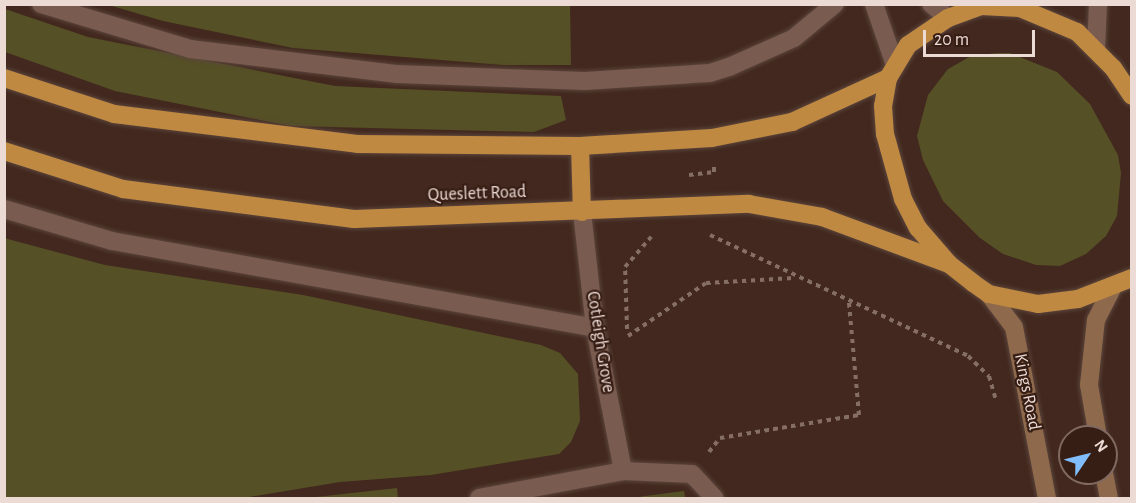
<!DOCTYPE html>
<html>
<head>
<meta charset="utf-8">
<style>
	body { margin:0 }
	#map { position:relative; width:1136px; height:503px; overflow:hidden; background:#42281e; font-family:"Alegreya Sans",sans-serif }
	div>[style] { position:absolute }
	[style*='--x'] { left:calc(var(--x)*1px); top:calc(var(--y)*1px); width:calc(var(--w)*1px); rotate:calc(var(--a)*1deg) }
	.green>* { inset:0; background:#555026 }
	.path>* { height:4px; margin-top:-2px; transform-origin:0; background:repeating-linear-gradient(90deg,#856e65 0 4.5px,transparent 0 9px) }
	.roads { filter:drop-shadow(0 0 2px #5b453c) drop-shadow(0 0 2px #5b453c) }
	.street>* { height:18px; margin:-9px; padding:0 9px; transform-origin:9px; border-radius:9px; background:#795b50 }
	.secondary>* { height:18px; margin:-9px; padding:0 9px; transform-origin:9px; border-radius:9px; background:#8e694c }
	.highway>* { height:18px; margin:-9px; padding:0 9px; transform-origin:9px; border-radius:9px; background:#bf8942 }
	span { translate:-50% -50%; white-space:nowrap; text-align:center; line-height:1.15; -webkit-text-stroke:4.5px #371e14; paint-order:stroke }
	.street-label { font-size:18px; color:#ecdad4 }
	.frame { position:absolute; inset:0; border:6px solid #ecdad4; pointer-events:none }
	.north { position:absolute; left:1058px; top:425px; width:60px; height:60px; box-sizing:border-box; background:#371e14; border:2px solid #7f6961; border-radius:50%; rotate:55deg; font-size:16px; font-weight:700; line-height:24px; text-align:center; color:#ecdad4 }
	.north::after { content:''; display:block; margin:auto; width:21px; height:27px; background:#80bdfa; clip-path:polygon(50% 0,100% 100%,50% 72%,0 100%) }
	.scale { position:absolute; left:923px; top:30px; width:112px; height:27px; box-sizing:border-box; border:3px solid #ecdad4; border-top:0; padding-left:8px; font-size:18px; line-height:21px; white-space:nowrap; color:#ecdad4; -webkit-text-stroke:4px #371e14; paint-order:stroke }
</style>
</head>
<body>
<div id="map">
	<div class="green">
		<i style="clip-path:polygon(109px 5px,570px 5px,571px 65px,503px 65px,293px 48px,163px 21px)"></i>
		<i style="clip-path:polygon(5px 9px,88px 37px,335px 86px,561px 96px,566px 120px,534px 132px,290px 126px,115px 91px,5px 52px)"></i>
		<i style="clip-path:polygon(997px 53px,1010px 53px,1057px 72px,1090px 104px,1118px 155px,1121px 173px,1117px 216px,1106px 236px,1086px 254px,1060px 266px,1036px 265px,1003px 254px,980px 238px,943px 201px,923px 160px,917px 136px,928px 95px,948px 69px,971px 56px)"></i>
		<i style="clip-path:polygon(4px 238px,105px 265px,303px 295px,541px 345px,560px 353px,578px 374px,580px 421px,571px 442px,559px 454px,431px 475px,340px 482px,243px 498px,5px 498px)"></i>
		<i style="clip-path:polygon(397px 488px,398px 498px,307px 498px)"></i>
		<i style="clip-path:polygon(684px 491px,685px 498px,632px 498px,645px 496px)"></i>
	</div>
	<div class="path">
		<i style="--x:689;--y:175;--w:25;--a:-7"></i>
		<i style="--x:714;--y:172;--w:6;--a:-90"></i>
		<i style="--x:710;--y:235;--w:285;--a:25.1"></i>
		<i style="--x:968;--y:356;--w:29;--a:44"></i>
		<i style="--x:989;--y:376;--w:26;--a:74"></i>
		<i style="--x:627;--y:329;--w:62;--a:-91.8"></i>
		<i style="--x:625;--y:267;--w:40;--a:-49"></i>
		<i style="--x:628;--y:336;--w:94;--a:-34.2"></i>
		<i style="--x:706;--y:283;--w:88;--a:-3.3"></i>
		<i style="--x:709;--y:452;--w:18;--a:-52"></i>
		<i style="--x:720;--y:438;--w:141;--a:-9.4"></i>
		<i style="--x:859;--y:415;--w:113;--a:-95.1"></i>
	</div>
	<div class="roads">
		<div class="street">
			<i style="--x:41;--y:4;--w:156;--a:16.8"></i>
			<i style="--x:190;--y:49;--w:209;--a:6.9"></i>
			<i style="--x:397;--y:74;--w:188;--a:2.1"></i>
			<i style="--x:585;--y:81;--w:125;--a:-3.7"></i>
			<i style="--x:710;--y:73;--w:20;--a:-18"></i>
			<i style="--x:729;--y:67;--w:71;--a:-24"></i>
			<i style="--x:794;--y:38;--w:53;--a:-39.7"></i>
			<i style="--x:874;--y:4;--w:65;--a:71"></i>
			<i style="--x:931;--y:4;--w:22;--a:39"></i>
			<i style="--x:1096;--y:50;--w:46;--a:-87.5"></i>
			<i style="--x:4;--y:209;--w:113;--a:16.5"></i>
			<i style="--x:112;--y:241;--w:491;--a:10.2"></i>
			<i style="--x:582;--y:212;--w:117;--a:83.6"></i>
			<i style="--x:595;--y:328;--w:146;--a:78.9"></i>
			<i style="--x:623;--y:471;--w:69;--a:2.5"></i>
			<i style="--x:692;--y:474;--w:33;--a:47"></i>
			<i style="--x:479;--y:498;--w:147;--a:-10.6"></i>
		</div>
		<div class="secondary">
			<i style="--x:989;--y:294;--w:41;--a:52.9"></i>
			<i style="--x:1014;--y:327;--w:174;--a:79.1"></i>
			<i style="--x:1098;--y:437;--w:53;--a:-99.8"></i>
			<i style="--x:1089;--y:385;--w:65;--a:-83.9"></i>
			<i style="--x:1096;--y:320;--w:35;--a:-63"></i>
			<i style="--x:1104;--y:473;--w:25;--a:79"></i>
		</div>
		<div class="highway">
			<i style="--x:4;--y:78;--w:116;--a:18.1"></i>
			<i style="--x:114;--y:114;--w:245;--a:7"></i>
			<i style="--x:357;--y:144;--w:223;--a:0.5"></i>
			<i style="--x:580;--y:146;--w:132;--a:-3.5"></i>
			<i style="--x:712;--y:138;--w:82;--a:-11.3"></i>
			<i style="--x:792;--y:122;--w:106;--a:-24.6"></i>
			<i style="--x:1132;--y:96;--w:34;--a:-124"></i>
			<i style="--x:1113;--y:68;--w:51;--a:-135"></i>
			<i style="--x:1077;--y:32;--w:62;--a:-157.2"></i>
			<i style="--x:1020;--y:8;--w:39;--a:-177"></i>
			<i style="--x:981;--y:6;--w:35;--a:160"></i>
			<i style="--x:948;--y:18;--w:48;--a:146"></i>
			<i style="--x:908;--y:45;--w:39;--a:121"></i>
			<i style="--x:888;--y:78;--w:28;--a:100"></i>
			<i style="--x:883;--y:106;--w:28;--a:86"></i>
			<i style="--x:885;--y:134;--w:67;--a:74.5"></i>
			<i style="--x:903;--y:199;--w:33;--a:63"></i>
			<i style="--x:918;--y:228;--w:48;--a:49.3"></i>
			<i style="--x:949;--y:264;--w:31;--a:38"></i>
			<i style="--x:973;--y:283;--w:19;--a:35"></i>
			<i style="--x:989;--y:294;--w:50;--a:11.5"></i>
			<i style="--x:1038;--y:304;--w:40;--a:-7.1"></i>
			<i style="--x:1078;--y:299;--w:58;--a:-21.3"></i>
			<i style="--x:580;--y:146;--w:66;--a:88.3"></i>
			<i style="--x:4;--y:151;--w:125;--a:17.7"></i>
			<i style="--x:123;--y:189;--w:233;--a:7.4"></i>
			<i style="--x:354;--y:219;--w:395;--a:-2.2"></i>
			<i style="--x:749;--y:204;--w:74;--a:10.1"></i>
			<i style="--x:822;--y:217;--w:135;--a:20.3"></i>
		</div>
	</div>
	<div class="street-label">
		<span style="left:477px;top:194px;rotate:-2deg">Queslett Road</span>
		<span style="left:600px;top:342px;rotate:81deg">Cotleigh Grove</span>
		<span style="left:1027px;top:392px;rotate:79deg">Kings Road</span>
	</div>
	<div class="frame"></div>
	<div class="north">N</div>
	<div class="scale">20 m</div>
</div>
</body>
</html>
